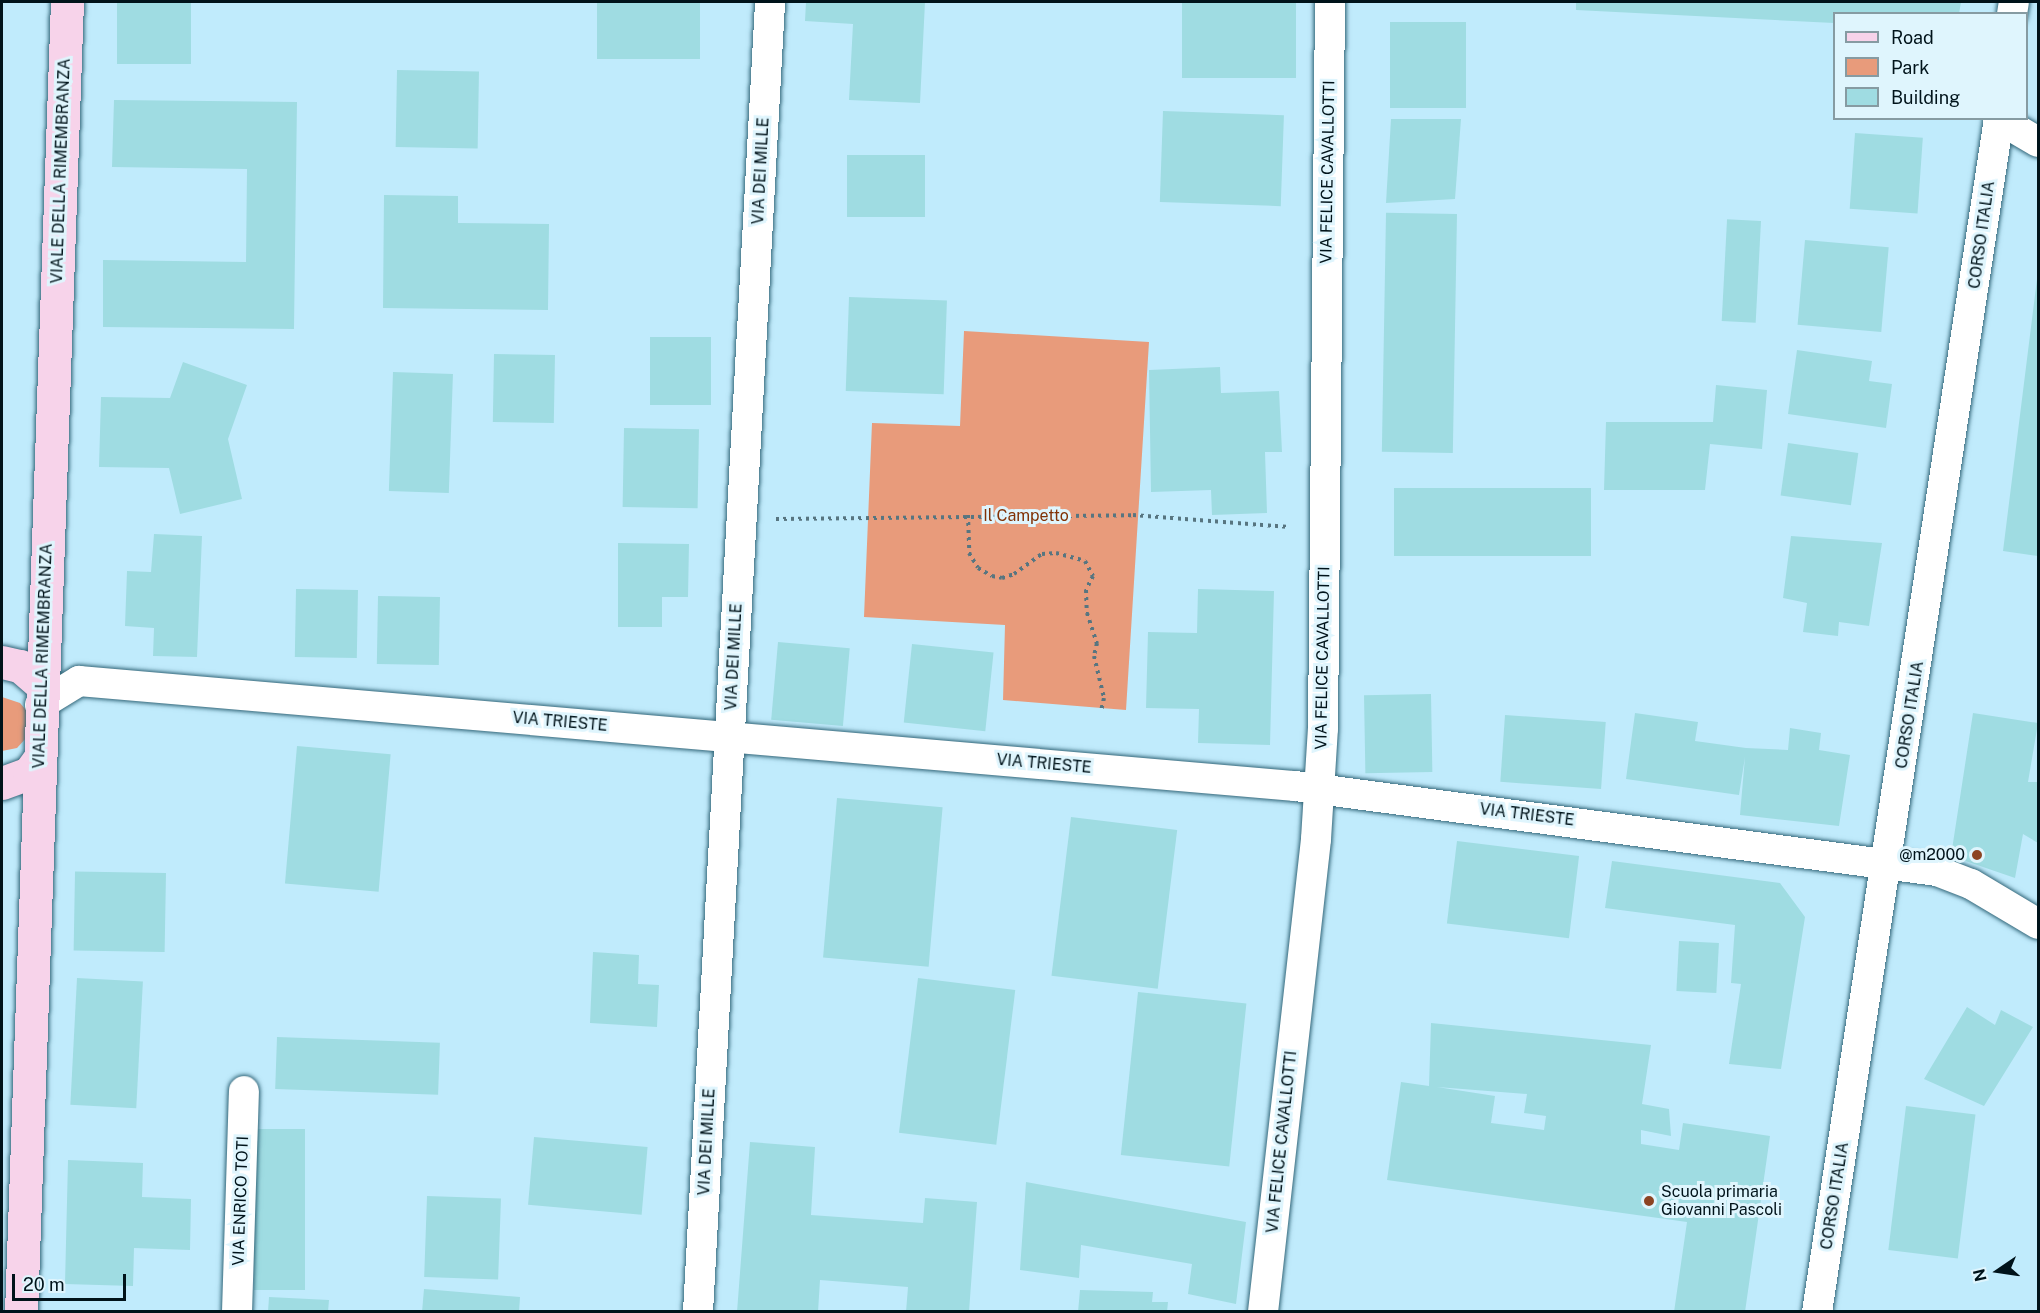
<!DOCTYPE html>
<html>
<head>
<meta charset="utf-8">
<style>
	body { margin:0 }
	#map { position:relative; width:2040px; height:1313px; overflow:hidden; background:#c0ebfc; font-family:"Public Sans",sans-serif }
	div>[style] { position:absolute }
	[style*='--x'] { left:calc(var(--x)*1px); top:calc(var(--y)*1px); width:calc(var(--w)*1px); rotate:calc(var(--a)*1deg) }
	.green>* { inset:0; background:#e89b7b }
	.building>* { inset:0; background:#9fdce2; transform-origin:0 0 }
	.path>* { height:4px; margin-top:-2px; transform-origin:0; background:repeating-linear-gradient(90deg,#577580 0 3px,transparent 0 7.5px) }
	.roads { filter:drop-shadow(0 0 2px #33677a) drop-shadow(0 0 2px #33677a) }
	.street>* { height:30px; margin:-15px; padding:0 15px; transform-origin:15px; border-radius:15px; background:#fff }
	.secondary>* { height:33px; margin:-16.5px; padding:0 16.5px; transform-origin:16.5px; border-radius:16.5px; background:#f7d3ea }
	.dots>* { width:16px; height:16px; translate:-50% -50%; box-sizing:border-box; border:3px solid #dff5fd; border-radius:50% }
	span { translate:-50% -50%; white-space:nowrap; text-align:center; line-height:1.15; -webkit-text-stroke:6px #dff5fd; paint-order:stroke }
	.street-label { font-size:16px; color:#00131a }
	.park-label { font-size:16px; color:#813206 }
	.poi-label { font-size:16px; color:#00131a }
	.right { translate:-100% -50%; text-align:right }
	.left { translate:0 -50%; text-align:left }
	.frame { position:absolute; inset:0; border:3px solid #00131a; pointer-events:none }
	.legend { position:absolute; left:1833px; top:12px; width:195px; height:108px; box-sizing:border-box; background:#dff5fd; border:2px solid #869ba2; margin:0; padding:8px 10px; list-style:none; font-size:18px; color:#00131a }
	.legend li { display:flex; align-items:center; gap:12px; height:30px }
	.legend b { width:30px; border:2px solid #869ba2 }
	.north { position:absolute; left:1968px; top:1241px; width:60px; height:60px; -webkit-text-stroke:4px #dff5fd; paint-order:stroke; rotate:257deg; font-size:16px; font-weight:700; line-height:24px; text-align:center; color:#00131a }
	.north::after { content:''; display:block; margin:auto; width:21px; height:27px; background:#00131a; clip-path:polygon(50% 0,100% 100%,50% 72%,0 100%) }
	.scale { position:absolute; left:12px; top:1274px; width:114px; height:27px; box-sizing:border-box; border:3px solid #00131a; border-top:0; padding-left:8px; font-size:18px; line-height:21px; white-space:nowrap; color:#00131a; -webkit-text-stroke:4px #dff5fd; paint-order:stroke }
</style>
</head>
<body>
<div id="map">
	<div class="green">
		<i style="clip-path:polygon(964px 331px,1149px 342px,1126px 710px,1003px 700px,1005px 625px,864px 617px,872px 423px,960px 426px)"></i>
		<i style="clip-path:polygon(2px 697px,20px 703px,26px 710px,28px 736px,17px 748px,2px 751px)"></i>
	</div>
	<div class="building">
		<i style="left:117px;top:2px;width:74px;height:62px"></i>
		<i style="left:597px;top:2px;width:103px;height:57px"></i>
		<i style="clip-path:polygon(806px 2px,925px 2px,920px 103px,849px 100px,853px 24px,805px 21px)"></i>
		<i style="left:1182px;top:2px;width:114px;height:76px"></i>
		<i style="clip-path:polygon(1576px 2px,1961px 2px,1959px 14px,1834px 14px,1834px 23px,1576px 10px)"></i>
		<i style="left:1390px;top:22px;width:76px;height:86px"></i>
		<i style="left:397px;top:70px;width:82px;height:77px;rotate:1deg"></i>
		<i style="clip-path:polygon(114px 100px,297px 102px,294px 329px,103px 327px,103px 260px,246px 262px,247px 169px,112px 167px)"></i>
		<i style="left:1163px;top:111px;width:121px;height:91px;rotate:2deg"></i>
		<i style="clip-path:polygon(1391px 119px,1461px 119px,1455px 199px,1386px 203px)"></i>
		<i style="left:1855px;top:133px;width:68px;height:76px;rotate:4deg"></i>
		<i style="left:847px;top:155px;width:78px;height:62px"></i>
		<i style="clip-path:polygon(384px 195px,458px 196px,458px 223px,549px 224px,548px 310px,383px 308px)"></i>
		<i style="left:1457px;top:214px;width:239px;height:71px;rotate:91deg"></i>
		<i style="left:1761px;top:221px;width:102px;height:34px;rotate:93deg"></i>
		<i style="left:1805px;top:240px;width:84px;height:85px;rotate:5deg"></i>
		<i style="clip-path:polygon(2037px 279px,2038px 279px,2038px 556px,2003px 551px)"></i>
		<i style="left:849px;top:297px;width:98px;height:94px;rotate:2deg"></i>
		<i style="left:650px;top:337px;width:61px;height:68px"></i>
		<i style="clip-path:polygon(1797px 350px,1872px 361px,1869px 381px,1892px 384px,1886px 428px,1788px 414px)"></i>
		<i style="left:494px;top:354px;width:61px;height:68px;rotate:1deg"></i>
		<i style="clip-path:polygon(183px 362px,247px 385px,228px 439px,242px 499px,180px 514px,169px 468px,99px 467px,101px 397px,170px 398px)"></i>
		<i style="clip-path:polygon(1220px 367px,1221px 393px,1279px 391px,1282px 452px,1265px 452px,1267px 513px,1212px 515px,1211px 490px,1151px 492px,1149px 370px)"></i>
		<i style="left:393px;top:372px;width:60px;height:119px;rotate:2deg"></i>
		<i style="clip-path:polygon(1716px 385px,1767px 390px,1762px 449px,1710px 444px,1705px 490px,1604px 490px,1606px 422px,1713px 422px)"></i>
		<i style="left:624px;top:428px;width:75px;height:79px;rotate:1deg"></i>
		<i style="left:1788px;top:443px;width:71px;height:53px;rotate:8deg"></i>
		<i style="left:1394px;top:488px;width:197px;height:68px"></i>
		<i style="clip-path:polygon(154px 534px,202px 536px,197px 657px,153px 656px,154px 628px,125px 626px,127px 571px,151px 572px)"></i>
		<i style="clip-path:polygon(1791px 536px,1882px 543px,1869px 626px,1839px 622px,1838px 636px,1803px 632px,1807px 603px,1783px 598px)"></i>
		<i style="clip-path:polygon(618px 543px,689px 544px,688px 597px,662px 597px,662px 627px,618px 627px)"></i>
		<i style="left:296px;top:589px;width:62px;height:68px;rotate:1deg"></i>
		<i style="clip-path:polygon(1198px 589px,1274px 591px,1270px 745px,1198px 743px,1199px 709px,1146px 708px,1148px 632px,1197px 633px)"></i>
		<i style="left:378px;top:596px;width:62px;height:68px;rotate:1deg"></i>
		<i style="left:778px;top:642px;width:72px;height:78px;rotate:5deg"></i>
		<i style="left:912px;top:644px;width:82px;height:79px;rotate:6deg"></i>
		<i style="left:1431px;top:694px;width:78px;height:67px;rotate:89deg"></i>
		<i style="clip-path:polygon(1635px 713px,1698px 722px,1695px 741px,1746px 748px,1788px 750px,1790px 728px,1821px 733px,1819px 750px,1850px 755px,1839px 826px,1740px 815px,1745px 757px,1739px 795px,1626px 779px)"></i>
		<i style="clip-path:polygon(1973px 713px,2038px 723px,2028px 782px,2038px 782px,2038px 843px,2023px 834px,2015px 878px,1951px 856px)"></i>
		<i style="left:1505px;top:715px;width:101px;height:67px;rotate:4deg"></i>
		<i style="left:297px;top:746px;width:94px;height:138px;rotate:5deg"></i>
		<i style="left:837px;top:798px;width:106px;height:160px;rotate:5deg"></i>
		<i style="left:1071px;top:817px;width:107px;height:160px;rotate:7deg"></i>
		<i style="left:1457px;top:841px;width:123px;height:83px;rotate:7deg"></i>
		<i style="clip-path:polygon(1612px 861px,1780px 883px,1805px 917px,1781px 1069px,1729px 1064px,1741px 984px,1731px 983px,1735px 925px,1605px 908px)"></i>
		<i style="left:166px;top:873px;width:79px;height:91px;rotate:91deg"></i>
		<i style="left:1679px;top:941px;width:40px;height:50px;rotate:3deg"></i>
		<i style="clip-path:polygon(593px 952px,639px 955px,638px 984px,659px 985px,657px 1027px,590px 1023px)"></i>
		<i style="left:77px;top:978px;width:66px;height:127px;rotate:3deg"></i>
		<i style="left:918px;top:978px;width:98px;height:156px;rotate:7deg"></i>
		<i style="left:1138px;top:992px;width:109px;height:164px;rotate:6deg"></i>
		<i style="clip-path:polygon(1967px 1007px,1995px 1025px,2001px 1010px,2033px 1027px,1984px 1106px,1924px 1079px)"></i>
		<i style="clip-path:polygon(evenodd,1431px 1023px,1651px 1045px,1642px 1104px,1669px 1109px,1671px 1136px,1641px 1130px,1641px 1144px,1679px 1150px,1683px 1123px,1770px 1136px,1745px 1312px,1674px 1312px,1687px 1222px,1387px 1180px,1401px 1082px,1429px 1086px,1431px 1023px,1437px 1087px,1527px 1094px,1524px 1113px,1546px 1116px,1544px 1130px,1491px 1123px,1495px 1096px,1437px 1087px)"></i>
		<i style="left:277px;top:1037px;width:163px;height:52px;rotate:2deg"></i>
		<i style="left:1906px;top:1106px;width:70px;height:145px;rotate:7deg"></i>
		<i style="left:254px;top:1129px;width:51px;height:161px"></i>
		<i style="left:534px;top:1137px;width:114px;height:68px;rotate:5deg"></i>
		<i style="clip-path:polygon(750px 1142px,815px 1147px,811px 1215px,923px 1223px,925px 1198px,977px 1202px,969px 1312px,906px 1312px,908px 1287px,820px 1280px,818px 1312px,737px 1312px)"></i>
		<i style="clip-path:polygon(68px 1160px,143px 1163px,142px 1197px,191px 1199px,190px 1250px,134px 1248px,133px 1286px,65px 1284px)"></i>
		<i style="clip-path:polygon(1026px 1182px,1246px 1222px,1236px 1304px,1188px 1294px,1192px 1264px,1081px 1245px,1079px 1278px,1020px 1270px)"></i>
		<i style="left:427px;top:1196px;width:74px;height:81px;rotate:2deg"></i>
		<i style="clip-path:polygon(424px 1289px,520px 1297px,519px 1312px,422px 1312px)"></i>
		<i style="clip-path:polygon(1080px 1290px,1153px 1292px,1152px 1302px,1168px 1302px,1167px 1312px,1078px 1312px)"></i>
		<i style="clip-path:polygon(269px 1297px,329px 1300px,328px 1312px,268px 1312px)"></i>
	</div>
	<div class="path">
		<i style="--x:968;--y:515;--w:38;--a:88"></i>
		<i style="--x:969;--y:553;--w:17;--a:59"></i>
		<i style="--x:978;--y:568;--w:16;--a:30"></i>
		<i style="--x:992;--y:576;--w:10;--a:11"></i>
		<i style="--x:1002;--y:578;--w:13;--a:-18"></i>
		<i style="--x:1014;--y:574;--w:34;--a:-36"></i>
		<i style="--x:1042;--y:554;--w:14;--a:-4"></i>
		<i style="--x:1056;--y:553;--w:30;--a:15"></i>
		<i style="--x:1085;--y:561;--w:17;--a:62"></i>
		<i style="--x:1093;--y:576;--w:16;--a:117"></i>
		<i style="--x:1086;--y:590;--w:23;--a:88"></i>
		<i style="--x:1087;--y:613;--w:32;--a:72"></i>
		<i style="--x:1097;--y:643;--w:13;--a:103"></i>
		<i style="--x:1094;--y:656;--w:43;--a:76.6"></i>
		<i style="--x:1104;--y:698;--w:13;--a:103"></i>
		<i style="--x:776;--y:519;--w:357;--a:-0.6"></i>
		<i style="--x:1133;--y:515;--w:157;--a:4.4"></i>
	</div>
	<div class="roads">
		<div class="street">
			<i style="--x:2012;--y:14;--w:12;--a:-81"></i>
			<i style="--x:1999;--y:119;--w:45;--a:30.5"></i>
			<i style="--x:40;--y:705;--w:46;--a:-31.6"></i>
			<i style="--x:79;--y:681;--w:1221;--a:4.94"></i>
			<i style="--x:1295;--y:786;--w:648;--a:7.54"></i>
			<i style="--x:1937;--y:871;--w:36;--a:21"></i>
			<i style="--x:1971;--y:884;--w:78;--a:30.8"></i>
			<i style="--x:237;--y:1312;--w:221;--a:-88.2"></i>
			<i style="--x:698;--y:1312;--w:1312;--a:-86.85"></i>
			<i style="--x:1263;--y:1312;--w:476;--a:-83.6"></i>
			<i style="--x:1316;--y:839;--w:110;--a:-86.4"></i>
			<i style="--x:1323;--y:729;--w:727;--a:-89.45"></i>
			<i style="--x:1817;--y:1312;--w:1208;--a:-81.33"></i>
		</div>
		<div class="secondary">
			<i style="--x:2;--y:662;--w:18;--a:13"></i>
			<i style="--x:20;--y:666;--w:28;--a:41"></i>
			<i style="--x:2;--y:783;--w:29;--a:-20"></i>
			<i style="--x:29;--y:773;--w:17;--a:-54"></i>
			<i style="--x:21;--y:1312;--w:1311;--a:-87.99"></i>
		</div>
	</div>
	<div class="dots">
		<i style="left:1977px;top:855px;background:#8c4423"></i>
		<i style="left:1649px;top:1201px;background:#8c4423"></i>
	</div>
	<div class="street-label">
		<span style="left:61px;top:171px;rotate:-88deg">VIALE DELLA RIMEMBRANZA</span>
		<span style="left:761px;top:171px;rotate:-87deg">VIA DEI MILLE</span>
		<span style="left:1328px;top:172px;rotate:-89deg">VIA FELICE CAVALLOTTI</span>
		<span style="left:1982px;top:235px;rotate:-82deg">CORSO ITALIA</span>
		<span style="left:43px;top:656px;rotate:-88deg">VIALE DELLA RIMEMBRANZA</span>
		<span style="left:734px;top:657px;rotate:-87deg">VIA DEI MILLE</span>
		<span style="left:1323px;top:658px;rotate:-89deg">VIA FELICE CAVALLOTTI</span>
		<span style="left:1910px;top:715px;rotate:-81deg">CORSO ITALIA</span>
		<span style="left:560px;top:722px;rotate:5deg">VIA TRIESTE</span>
		<span style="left:1044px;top:764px;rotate:5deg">VIA TRIESTE</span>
		<span style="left:1527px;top:815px;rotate:7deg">VIA TRIESTE</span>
		<span style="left:707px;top:1142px;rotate:-87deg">VIA DEI MILLE</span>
		<span style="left:1282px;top:1142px;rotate:-84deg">VIA FELICE CAVALLOTTI</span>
		<span style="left:1835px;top:1196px;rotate:-81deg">CORSO ITALIA</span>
		<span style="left:241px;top:1201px;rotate:-88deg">VIA ENRICO TOTI</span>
	</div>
	<div class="park-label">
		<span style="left:1026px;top:516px">Il Campetto</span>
	</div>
	<div class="poi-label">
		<span class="right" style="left:1965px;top:855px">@m2000</span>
		<span class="left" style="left:1661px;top:1201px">Scuola primaria<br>Giovanni Pascoli</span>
	</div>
	<div class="frame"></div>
	<ul class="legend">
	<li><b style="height:8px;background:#f7d3ea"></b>Road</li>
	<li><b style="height:16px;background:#e89b7b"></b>Park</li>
	<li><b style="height:16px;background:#9fdce2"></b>Building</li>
	</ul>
	<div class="north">N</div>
	<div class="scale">20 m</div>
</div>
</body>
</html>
